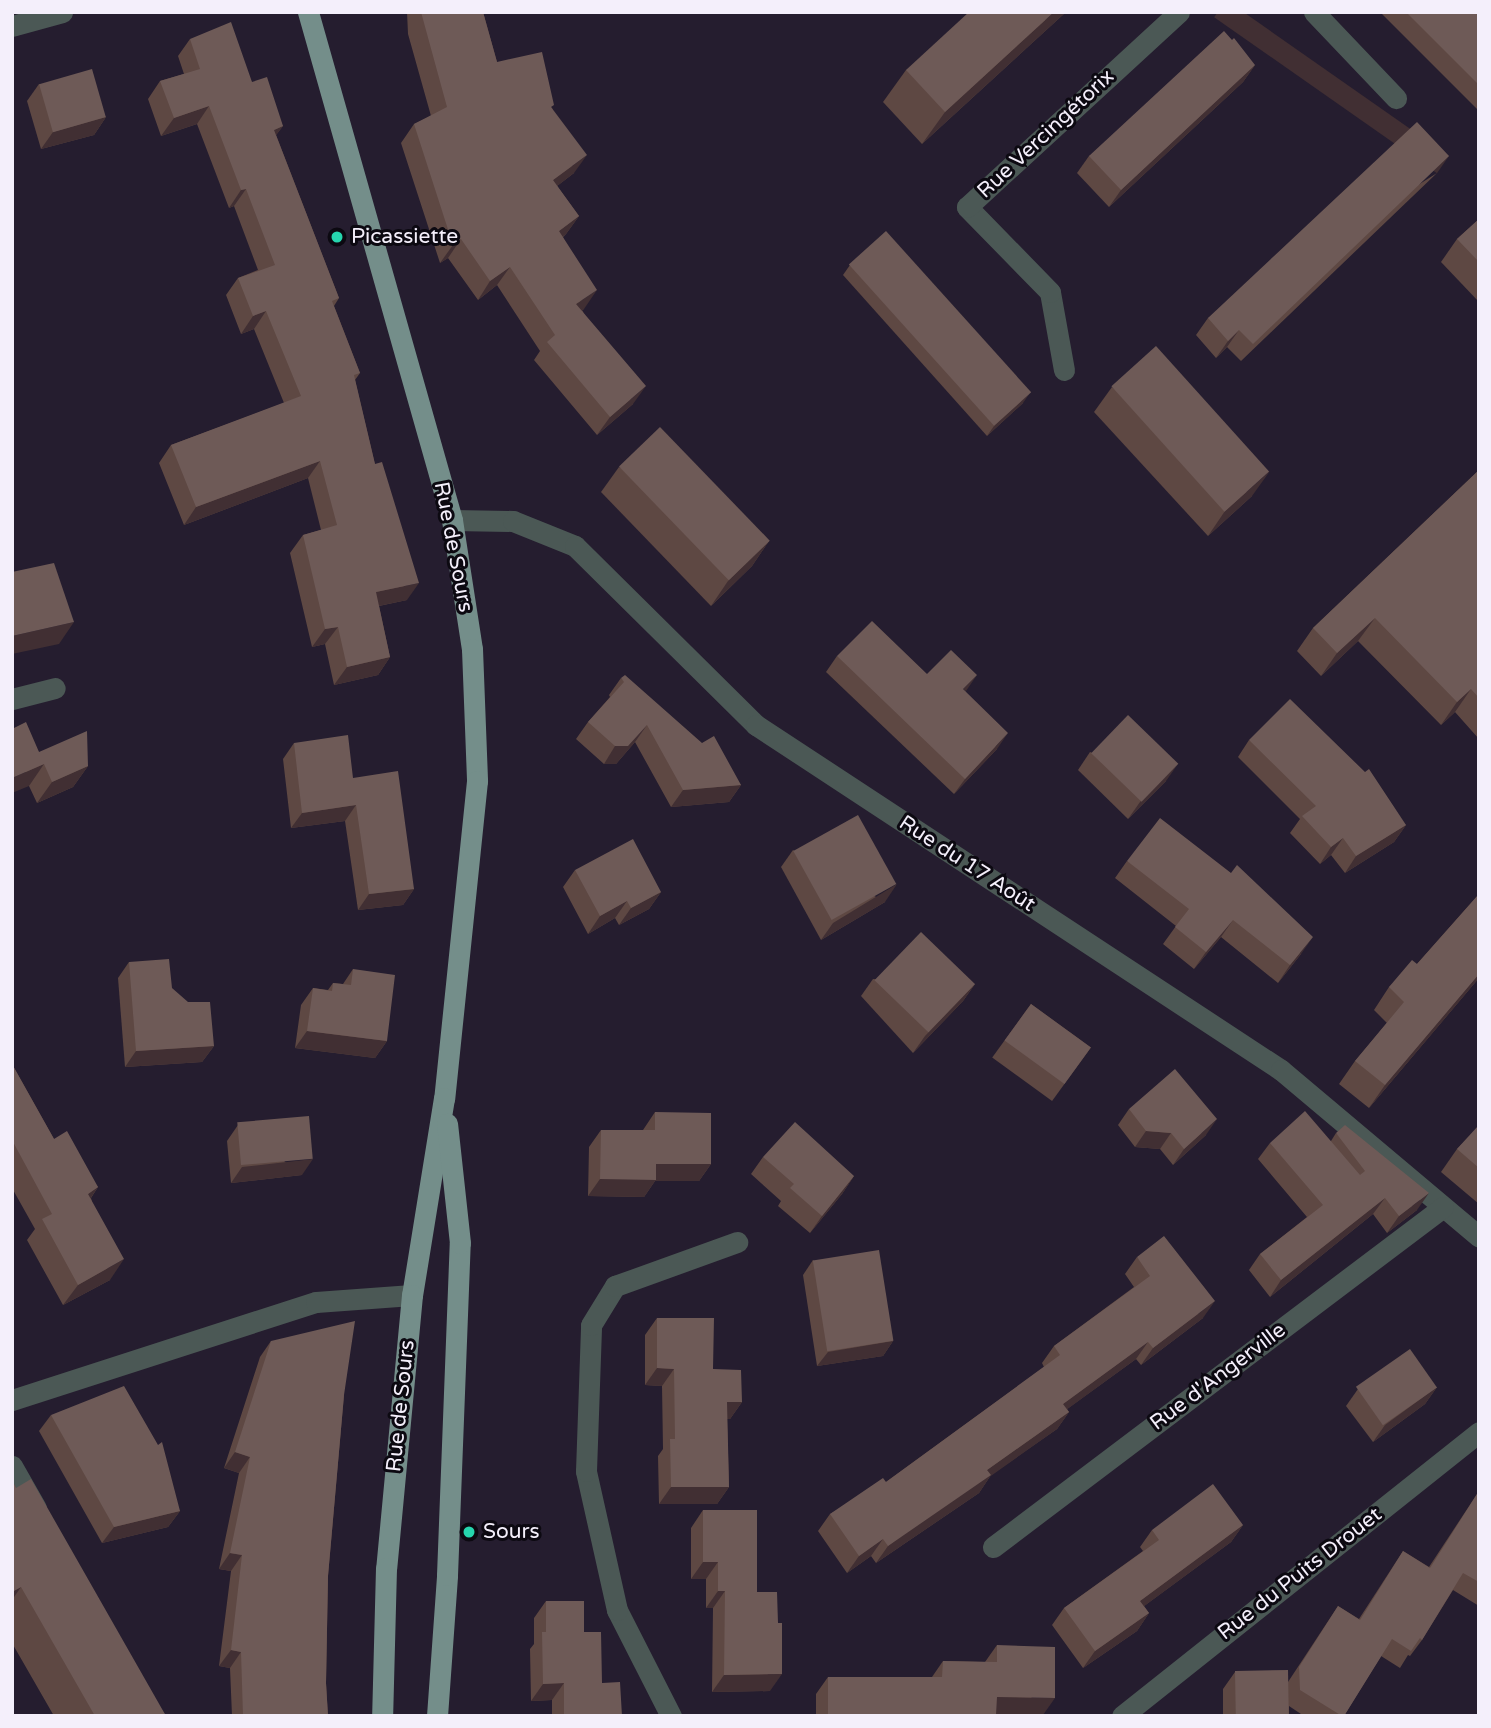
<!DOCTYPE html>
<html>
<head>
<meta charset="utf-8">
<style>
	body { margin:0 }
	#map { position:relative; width:1491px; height:1728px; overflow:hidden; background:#251d2f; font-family:"Varela Round",sans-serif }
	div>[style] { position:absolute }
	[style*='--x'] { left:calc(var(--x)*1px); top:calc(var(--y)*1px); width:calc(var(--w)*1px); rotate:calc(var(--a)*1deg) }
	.minor>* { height:21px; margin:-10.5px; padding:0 10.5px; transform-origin:10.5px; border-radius:10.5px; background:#4b5855 }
	.major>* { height:21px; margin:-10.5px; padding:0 10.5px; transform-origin:10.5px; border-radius:10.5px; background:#748e8a }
	.wall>* { inset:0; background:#5e4843; transform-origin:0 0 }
	.shaded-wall>* { inset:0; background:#412f33; transform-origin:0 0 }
	.building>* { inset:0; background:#6e5a57; transform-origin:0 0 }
	.dots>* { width:19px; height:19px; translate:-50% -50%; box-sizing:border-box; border:4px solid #0c0911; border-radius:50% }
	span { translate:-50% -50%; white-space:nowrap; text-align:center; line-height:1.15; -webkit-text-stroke:6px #0c0911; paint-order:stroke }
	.street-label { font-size:21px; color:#f4effb }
	.poi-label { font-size:21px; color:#f4effb }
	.left { translate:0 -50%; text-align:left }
	.frame { position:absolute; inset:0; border:14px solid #f4effb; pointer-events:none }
</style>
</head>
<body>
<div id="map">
	<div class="minor">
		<i style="--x:1314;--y:12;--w:119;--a:46.4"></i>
		<i style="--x:12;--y:26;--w:52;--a:-15.6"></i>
		<i style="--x:1064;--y:370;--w:79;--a:-100.2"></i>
		<i style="--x:1050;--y:292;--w:119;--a:-134.3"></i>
		<i style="--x:967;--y:207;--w:288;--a:-42.6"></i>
		<i style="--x:452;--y:520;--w:61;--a:0.9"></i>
		<i style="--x:513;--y:521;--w:67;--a:22"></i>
		<i style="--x:575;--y:546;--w:255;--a:44.7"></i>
		<i style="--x:756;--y:725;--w:628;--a:33.31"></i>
		<i style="--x:1281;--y:1070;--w:259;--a:40.1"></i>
		<i style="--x:12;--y:699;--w:44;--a:-14.3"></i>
		<i style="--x:12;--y:1400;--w:319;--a:-17.9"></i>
		<i style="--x:316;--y:1302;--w:96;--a:-4.2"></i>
		<i style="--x:12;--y:1466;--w:48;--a:60.3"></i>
		<i style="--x:993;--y:1547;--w:564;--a:-37.07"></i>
		<i style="--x:671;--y:1716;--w:119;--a:-117"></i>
		<i style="--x:617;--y:1610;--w:142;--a:-102.6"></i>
		<i style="--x:586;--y:1471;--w:146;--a:-88"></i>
		<i style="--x:591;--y:1325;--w:46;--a:-58.4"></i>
		<i style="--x:615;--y:1286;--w:130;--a:-19.8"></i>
		<i style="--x:1122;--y:1716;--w:456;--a:-38.5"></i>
	</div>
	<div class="major">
		<i style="--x:308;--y:12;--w:528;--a:74.17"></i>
		<i style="--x:452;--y:520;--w:131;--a:81.2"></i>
		<i style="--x:472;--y:649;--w:132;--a:87.8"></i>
		<i style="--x:477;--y:781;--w:319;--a:95.9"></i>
		<i style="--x:444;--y:1098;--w:200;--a:99.2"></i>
		<i style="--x:412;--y:1295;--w:274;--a:95.4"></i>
		<i style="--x:386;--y:1568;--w:148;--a:91.5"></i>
		<i style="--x:437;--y:1716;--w:141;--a:-85.9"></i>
		<i style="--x:447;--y:1575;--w:332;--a:-87.8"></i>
		<i style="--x:460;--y:1243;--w:120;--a:-96.2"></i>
	</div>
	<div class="wall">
		<i style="clip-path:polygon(407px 12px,483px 12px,497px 62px,552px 108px,574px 173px,557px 186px,579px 216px,566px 234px,563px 237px,584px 309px,582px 310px,633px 404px,597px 435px,534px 360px,540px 351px,497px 285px,478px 300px,448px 258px,440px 263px,401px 143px,414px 124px,431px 116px,408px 34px)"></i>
		<i style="clip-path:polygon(1066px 12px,922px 144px,883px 102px,906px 70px)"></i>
		<i style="clip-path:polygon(1380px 12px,1477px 12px,1479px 14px,1479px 111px)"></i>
		<i style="clip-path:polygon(190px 39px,252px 82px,283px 126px,276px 135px,339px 298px,334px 306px,360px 373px,355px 380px,407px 600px,379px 606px,390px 657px,378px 675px,334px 685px,325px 644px,312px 647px,290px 553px,303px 535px,321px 530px,308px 478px,184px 525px,159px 463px,171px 445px,284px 403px,254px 329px,241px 334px,226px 295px,238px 278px,258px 270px,234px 206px,229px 208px,197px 124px,161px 136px,148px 99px,160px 81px,184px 74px,178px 56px)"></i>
		<i style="clip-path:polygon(1255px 65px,1243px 82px,1109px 207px,1077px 173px,1089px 156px)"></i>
		<i style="clip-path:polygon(39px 84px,106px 117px,94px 135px,41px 149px,27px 101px)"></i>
		<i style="clip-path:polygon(1437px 173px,1241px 361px,1227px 347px,1216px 358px,1196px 335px,1208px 318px)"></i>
		<i style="clip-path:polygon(1479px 219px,1479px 302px,1441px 262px,1457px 239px)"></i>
		<i style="clip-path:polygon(850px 265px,1023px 403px,987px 436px,843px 275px)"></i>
		<i style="clip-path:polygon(1112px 387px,1252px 496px,1208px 536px,1094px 412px)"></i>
		<i style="clip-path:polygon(619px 467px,769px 541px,752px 566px,711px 606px,601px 492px)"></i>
		<i style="clip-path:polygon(1479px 470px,1479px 739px,1455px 712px,1441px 725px,1358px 641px,1321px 676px,1297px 651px,1313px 628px)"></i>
		<i style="clip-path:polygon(837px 656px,927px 674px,965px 691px,997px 749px,954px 794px,826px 672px)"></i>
		<i style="clip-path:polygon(621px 678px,741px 785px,729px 802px,671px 807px,635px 742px,616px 764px,604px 764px,576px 739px,588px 722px,610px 697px,609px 695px)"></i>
		<i style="clip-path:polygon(14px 728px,39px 752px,88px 766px,73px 787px,37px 803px,29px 786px)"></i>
		<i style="clip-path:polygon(1249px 740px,1406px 825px,1394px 842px,1345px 873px,1331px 855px,1320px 864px,1290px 833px,1300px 819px,1238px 757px)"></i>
		<i style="clip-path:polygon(294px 743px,353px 778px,414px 889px,403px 905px,358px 910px,345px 821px,291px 828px,283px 759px)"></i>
		<i style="clip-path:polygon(1090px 752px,1166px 781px,1128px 819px,1078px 770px)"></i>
		<i style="clip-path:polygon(793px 850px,885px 902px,821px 940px,781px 867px)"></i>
		<i style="clip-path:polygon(1127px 861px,1301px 954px,1278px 983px,1221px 937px,1194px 969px,1163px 944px,1176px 926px,1115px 878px)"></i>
		<i style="clip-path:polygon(575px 870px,661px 892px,649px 909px,619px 925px,615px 918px,588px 934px,563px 887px)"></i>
		<i style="clip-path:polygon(1479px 894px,1479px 978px,1369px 1108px,1339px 1084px,1355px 1061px,1387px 1023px,1374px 1010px,1389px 987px,1417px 964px)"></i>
		<i style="clip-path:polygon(129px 962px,214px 1046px,202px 1062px,125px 1067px,118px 978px)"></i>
		<i style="clip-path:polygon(353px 969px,387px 1041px,375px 1058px,295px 1048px,301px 1005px,313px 988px,328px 990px,333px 983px,343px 984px)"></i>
		<i style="clip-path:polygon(873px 979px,975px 984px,963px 1001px,913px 1053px,861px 996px)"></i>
		<i style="left:1031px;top:1004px;width:74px;height:66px;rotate:36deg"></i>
		<i style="clip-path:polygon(12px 1064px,54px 1139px,98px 1187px,91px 1198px,110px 1280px,63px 1305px,27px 1240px,35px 1229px,12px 1188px)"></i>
		<i style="clip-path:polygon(1129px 1109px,1206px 1135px,1173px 1165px,1160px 1149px,1135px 1147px,1118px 1125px)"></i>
		<i style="clip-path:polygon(655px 1112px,711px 1164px,699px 1181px,655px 1181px,644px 1197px,588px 1196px,589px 1147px,601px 1130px,643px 1130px)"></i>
		<i style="clip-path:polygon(238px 1125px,302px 1175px,231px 1183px,227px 1141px)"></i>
		<i style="clip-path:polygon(1479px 1126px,1479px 1204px,1441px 1172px,1457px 1149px)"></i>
		<i style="clip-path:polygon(1336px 1133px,1417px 1210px,1387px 1233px,1373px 1214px,1270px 1297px,1249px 1270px,1260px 1254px,1307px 1217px,1258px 1159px,1270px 1143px,1331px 1141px)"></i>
		<i style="clip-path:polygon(763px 1157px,854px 1176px,842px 1194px,810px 1233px,778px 1206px,781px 1201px,751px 1174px)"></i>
		<i style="clip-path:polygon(1137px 1257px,1203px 1318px,1141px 1365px,1136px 1359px,1067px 1409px,1069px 1412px,1057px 1429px,991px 1475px,979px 1493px,876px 1563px,871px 1556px,847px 1573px,818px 1531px,830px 1514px,886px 1482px,1044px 1367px,1042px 1363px,1054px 1346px,1134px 1287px,1125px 1274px)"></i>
		<i style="clip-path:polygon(813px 1260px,893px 1341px,883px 1356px,817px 1366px,803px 1275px)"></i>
		<i style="clip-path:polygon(657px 1318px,713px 1369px,742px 1402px,730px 1419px,727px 1419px,729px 1487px,717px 1504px,659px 1504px,658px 1456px,663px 1449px,662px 1386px,645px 1385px,645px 1335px)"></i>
		<i style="clip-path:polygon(271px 1341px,344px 1395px,328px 1576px,326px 1683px,328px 1716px,232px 1716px,230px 1668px,219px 1666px,231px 1571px,219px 1569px,239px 1473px,224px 1468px,260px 1357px)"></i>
		<i style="clip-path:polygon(1437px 1387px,1425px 1404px,1373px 1442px,1346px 1406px,1358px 1389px)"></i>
		<i style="clip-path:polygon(51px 1415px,180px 1511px,168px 1527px,102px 1543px,39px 1431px)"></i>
		<i style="clip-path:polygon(12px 1480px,16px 1488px,166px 1716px,54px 1716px,12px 1643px)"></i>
		<i style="clip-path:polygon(1477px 1494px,1479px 1495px,1479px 1606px,1453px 1590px,1422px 1640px,1410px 1656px,1408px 1655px,1400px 1668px,1381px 1656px,1344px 1716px,1304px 1716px,1289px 1706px,1289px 1716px,1223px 1716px,1223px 1689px,1235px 1672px,1288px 1682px,1338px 1606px,1359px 1619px,1403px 1551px,1429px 1567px)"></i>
		<i style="clip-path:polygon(703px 1510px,757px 1592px,770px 1691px,712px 1692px,713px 1608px,706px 1608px,706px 1579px,691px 1579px,691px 1528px)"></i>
		<i style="clip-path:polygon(1243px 1525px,1231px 1542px,1144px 1606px,1149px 1613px,1137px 1631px,1083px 1668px,1052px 1625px,1064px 1608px,1143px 1551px,1140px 1547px,1152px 1530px)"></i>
		<i style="clip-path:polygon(546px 1601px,584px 1632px,602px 1683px,622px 1716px,552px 1716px,552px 1700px,531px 1701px,530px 1649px,534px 1644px,534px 1618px)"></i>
		<i style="clip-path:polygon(997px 1645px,1043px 1715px,996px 1714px,996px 1716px,816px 1716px,816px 1694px,828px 1677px,932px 1677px,943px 1661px,985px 1662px)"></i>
	</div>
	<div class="shaded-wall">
		<i style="clip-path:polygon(1054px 12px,1066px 12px,922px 144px,945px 112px)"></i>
		<i style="clip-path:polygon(1255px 65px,1243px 82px,1109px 207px,1121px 190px)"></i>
		<i style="clip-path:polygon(209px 106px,197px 124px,161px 136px,174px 118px)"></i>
		<i style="clip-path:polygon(106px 117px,94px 135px,41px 149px,53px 132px)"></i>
		<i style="clip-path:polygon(283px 126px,270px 143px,274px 130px)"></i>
		<i style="clip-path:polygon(587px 155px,574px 173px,540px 199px,553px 180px)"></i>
		<i style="left:1449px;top:156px;width:21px;height:272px;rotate:125deg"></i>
		<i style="clip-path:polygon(246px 189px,234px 206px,229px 208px,241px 190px)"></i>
		<i style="clip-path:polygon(579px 216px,566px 234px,546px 249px,559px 231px)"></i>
		<i style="clip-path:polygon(461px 239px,448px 258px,440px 263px,453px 245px)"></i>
		<i style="clip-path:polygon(510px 267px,497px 285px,478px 300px,490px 281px)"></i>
		<i style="clip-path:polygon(597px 290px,584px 309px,563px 322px,576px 304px)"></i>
		<i style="clip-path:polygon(266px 311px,254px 329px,241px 334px,253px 316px)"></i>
		<i style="clip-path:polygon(1239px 330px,1227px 347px,1216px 358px,1228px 341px)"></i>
		<i style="clip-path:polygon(646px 386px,633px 404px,597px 435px,610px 417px)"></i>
		<i style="clip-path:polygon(1030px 393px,1023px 403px,987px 436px,994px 426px)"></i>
		<i style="clip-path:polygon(320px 461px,308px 478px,184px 525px,196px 507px)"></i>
		<i style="clip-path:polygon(1270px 471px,1252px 496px,1208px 536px,1225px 511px)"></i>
		<i style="clip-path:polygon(769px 541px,752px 566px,711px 606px,728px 581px)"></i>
		<i style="clip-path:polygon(419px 583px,407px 600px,364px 609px,376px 592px)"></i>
		<i style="clip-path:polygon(1375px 618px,1358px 641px,1321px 676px,1337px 653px)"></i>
		<i style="clip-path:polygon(74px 622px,59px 644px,12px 654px,12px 636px)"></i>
		<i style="clip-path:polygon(338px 627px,325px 644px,312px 647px,325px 629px)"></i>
		<i style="clip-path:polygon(390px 657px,378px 675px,334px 685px,347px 667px)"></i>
		<i style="clip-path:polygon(977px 675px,966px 691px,963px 689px)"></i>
		<i style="clip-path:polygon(1471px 689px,1455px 712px,1441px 725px,1457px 702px)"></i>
		<i style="clip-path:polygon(647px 725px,635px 742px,616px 764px,604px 764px,615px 746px)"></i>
		<i style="clip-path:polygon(1008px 733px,997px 749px,954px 794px,965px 779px)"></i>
		<i style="clip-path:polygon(44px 764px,29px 786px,12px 793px,12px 778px)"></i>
		<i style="clip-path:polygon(1178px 764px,1166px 781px,1128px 819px,1140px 802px)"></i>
		<i style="clip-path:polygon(88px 766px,73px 787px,37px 803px,52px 782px)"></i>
		<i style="clip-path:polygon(741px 785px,729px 802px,671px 807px,683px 790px)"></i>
		<i style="clip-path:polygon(356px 805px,345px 821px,291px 828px,302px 813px)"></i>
		<i style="clip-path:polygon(1406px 825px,1394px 842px,1345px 873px,1356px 856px)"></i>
		<i style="clip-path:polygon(1343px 838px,1331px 855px,1320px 864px,1331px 847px)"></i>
		<i style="clip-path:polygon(897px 884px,885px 902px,821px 940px,833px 923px)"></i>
		<i style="clip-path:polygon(414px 889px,403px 905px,358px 910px,369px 894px)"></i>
		<i style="clip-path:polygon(661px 892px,649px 909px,619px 925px,631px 908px)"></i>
		<i style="clip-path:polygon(627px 901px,615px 918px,588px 934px,600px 916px)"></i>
		<i style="clip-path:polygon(1233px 920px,1221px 937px,1194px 969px,1206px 952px)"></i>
		<i style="clip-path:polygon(1313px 937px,1301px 954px,1278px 983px,1290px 965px)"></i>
		<i style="clip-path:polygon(1479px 974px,1479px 978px,1369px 1108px,1385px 1085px)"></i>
		<i style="clip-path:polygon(975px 984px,963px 1001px,913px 1053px,925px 1036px)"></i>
		<i style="clip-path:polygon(307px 1031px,387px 1041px,375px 1058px,295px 1048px)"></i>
		<i style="clip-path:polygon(214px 1046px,202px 1062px,125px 1067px,136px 1051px)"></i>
		<i style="clip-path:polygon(1217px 1119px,1206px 1135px,1173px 1165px,1184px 1149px)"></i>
		<i style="clip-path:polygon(1146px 1131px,1171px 1133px,1160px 1149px,1135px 1147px)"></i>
		<i style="clip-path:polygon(313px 1159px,302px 1175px,231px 1183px,242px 1167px)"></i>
		<i style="clip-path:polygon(656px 1164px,711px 1164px,699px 1181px,655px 1181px,644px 1197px,588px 1196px,600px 1179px)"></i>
		<i style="clip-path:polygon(854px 1176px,842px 1194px,810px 1233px,822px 1216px)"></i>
		<i style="clip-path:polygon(98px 1187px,84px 1208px,88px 1194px)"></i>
		<i style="clip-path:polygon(1429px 1193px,1417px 1210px,1387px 1233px,1399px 1216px)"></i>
		<i style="clip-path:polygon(1385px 1198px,1373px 1214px,1270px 1297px,1281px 1280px)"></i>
		<i style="clip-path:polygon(124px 1259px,110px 1280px,63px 1305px,78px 1285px)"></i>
		<i style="clip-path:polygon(1215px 1301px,1203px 1318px,1141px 1365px,1153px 1348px)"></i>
		<i style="clip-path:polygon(893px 1341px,883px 1356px,817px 1366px,828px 1352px)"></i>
		<i style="clip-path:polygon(1148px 1342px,1136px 1359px,1051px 1421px,1063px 1404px)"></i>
		<i style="clip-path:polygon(657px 1368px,674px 1369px,662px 1386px,645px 1385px)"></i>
		<i style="clip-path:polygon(1437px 1387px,1425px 1404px,1373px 1442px,1385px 1425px)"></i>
		<i style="clip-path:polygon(727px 1402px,742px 1402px,730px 1419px,715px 1419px)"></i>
		<i style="clip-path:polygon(1069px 1412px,1057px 1429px,988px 1478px,991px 1475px,979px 1493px,876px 1563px,888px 1546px,987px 1470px)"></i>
		<i style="clip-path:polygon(235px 1452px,250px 1457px,239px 1473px,224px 1468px)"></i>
		<i style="clip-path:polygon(671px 1487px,729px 1487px,717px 1504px,659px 1504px)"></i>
		<i style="clip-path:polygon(180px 1511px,168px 1527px,102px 1543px,114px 1527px)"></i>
		<i style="clip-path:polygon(1243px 1525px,1231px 1542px,1128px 1618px,1140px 1601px)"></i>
		<i style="clip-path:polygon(883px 1539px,871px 1556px,847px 1573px,859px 1556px)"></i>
		<i style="clip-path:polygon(230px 1553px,242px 1555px,231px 1571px,219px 1569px)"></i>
		<i style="clip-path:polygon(703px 1562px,718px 1562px,706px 1579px,691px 1579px)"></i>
		<i style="clip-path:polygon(21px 1587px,12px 1600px,12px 1592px)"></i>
		<i style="clip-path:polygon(718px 1591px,725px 1591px,713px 1608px,706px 1608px)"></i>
		<i style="clip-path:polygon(1149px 1613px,1137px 1631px,1083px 1668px,1095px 1651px)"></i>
		<i style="clip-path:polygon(231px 1650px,241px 1652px,230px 1668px,219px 1666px)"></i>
		<i style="clip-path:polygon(782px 1674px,770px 1691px,712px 1692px,724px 1675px)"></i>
		<i style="clip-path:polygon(564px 1683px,552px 1700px,531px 1701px,543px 1684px)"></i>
		<i style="clip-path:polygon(997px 1697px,1055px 1698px,1043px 1715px,985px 1714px)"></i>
		<i style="clip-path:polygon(942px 1714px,996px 1716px,941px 1716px)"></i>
	</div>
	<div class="building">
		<i style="clip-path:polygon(421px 12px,483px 12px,497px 62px,542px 52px,554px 105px,551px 107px,587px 155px,553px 180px,579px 216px,559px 231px,597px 290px,576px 304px,646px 386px,610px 417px,547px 342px,555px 335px,510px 267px,490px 281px,461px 239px,453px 245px,414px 124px,447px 107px)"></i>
		<i style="clip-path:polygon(969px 12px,1054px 12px,945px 112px,906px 70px)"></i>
		<i style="clip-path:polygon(1406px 12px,1477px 12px,1479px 14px,1479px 85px)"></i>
		<i style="clip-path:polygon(231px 22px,252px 82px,267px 77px,283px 126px,274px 130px,339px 298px,332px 301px,360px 373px,354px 375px,375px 464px,382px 462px,419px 583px,376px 592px,390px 657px,347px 667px,338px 627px,325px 629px,303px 535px,337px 525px,320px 461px,196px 507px,171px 445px,301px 396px,266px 311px,253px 316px,238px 278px,275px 265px,246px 189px,241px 190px,209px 106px,174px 118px,160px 81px,200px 69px,190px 39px)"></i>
		<i style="clip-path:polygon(1224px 31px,1232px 40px,1234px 38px,1255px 65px,1121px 190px,1089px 156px)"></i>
		<i style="left:92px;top:69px;width:50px;height:55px;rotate:74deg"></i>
		<i style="clip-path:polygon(1417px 122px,1449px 156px,1253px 344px,1239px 330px,1228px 341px,1208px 318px)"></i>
		<i style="clip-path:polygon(1479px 219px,1479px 262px,1457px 239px)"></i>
		<i style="left:886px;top:231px;width:217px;height:50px;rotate:48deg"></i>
		<i style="left:1156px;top:346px;width:169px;height:60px;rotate:48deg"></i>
		<i style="left:660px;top:427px;width:158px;height:57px;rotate:46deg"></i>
		<i style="clip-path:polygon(1479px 470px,1479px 698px,1471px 689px,1457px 702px,1375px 618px,1337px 653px,1313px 628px)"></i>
		<i style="clip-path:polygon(54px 563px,74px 622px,12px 636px,12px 572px)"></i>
		<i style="clip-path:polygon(872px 621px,927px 674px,951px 650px,977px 675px,963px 689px,1008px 733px,965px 779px,837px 656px)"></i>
		<i style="clip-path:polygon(625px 675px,702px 743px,714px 736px,741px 785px,683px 790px,647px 725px,628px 746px,615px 746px,588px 722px,624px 682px,621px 678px)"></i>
		<i style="clip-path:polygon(1290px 699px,1365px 772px,1369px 769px,1406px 825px,1356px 856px,1343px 838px,1331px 847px,1302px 816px,1316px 806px,1249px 740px)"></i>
		<i style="left:1128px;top:715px;width:70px;height:53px;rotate:44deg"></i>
		<i style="clip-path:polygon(12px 719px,14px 728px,26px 722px,39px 752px,87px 731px,88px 766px,52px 782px,44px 764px,12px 778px)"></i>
		<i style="clip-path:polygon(348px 735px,353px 778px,398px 771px,414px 889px,369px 894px,356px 805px,302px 813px,294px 743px)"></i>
		<i style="left:858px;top:815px;width:79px;height:74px;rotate:61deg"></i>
		<i style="clip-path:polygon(1160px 818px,1231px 873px,1237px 865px,1313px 937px,1290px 965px,1233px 920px,1206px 952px,1175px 927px,1189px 909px,1127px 861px)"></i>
		<i style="clip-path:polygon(633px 839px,661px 892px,631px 908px,627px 901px,600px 916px,575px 870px)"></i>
		<i style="clip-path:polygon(1479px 894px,1479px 974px,1385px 1085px,1355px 1061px,1404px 1002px,1389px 987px,1412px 960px,1417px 964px)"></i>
		<i style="left:921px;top:932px;width:75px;height:67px;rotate:44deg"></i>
		<i style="clip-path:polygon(169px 959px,172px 988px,188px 1002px,210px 1002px,214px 1046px,136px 1051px,129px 962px)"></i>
		<i style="clip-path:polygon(353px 969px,395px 975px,387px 1041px,307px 1031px,313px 988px,332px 991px,333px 983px,351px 985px)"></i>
		<i style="left:1031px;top:1004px;width:74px;height:45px;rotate:36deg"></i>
		<i style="clip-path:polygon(12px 1064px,54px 1139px,67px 1131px,98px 1187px,88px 1194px,124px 1259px,78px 1285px,42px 1219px,52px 1214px,12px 1140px)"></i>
		<i style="clip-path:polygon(1175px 1069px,1217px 1119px,1184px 1149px,1171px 1133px,1146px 1131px,1129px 1109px)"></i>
		<i style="clip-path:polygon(1305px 1111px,1360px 1175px,1365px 1171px,1336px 1133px,1345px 1125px,1429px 1193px,1399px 1216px,1385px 1198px,1281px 1280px,1260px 1254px,1323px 1205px,1270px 1143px)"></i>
		<i style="clip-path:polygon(655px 1112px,711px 1113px,711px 1164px,656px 1164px,656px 1180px,600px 1179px,601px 1130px,655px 1130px)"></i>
		<i style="left:309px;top:1116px;width:43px;height:72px;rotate:85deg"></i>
		<i style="clip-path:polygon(795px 1122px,854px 1176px,822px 1216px,790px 1188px,794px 1184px,763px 1157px)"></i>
		<i style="clip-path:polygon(1478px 1126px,1479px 1126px,1479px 1168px,1457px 1149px)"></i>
		<i style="clip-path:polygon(1164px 1236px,1215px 1301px,1153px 1348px,1148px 1342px,1063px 1404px,1069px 1412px,987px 1470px,991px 1475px,888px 1546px,883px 1539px,859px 1556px,830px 1514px,883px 1478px,886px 1482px,1060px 1355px,1054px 1346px,1150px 1276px,1137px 1257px)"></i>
		<i style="left:879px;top:1250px;width:92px;height:67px;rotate:81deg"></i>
		<i style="clip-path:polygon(657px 1318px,714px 1318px,713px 1369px,741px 1370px,742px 1402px,727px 1402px,729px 1487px,671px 1487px,670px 1439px,675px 1439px,674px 1369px,657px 1368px)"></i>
		<i style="clip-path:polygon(355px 1321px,344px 1395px,328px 1576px,326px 1683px,328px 1716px,243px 1716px,241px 1652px,231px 1650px,242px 1555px,230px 1553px,250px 1457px,235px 1452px,271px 1341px)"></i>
		<i style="left:1410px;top:1349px;width:47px;height:66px;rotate:55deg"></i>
		<i style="clip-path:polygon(124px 1386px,158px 1445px,162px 1442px,180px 1511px,114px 1527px,51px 1415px)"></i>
		<i style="clip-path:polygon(31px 1479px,166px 1716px,95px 1716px,21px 1587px,12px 1592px,12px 1480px,16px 1488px)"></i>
		<i style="clip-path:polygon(1213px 1484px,1243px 1525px,1140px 1601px,1149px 1613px,1095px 1651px,1064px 1608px,1159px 1540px,1152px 1530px)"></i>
		<i style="clip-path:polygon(1477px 1494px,1479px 1495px,1479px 1582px,1463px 1573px,1422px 1640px,1420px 1638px,1411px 1651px,1392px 1639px,1344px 1716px,1342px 1716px,1300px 1690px,1299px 1667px,1338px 1606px,1360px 1620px,1403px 1551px,1430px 1568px)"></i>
		<i style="clip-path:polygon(703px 1510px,757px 1510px,757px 1592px,777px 1592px,778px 1623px,782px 1623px,782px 1674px,724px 1675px,725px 1591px,718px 1591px,718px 1562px,703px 1562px)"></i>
		<i style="clip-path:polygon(546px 1601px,584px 1601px,584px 1632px,601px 1632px,602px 1683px,620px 1682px,622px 1716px,564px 1716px,564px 1683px,543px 1684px,542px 1632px,546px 1632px)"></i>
		<i style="clip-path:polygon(997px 1645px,1055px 1647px,1055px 1698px,997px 1697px,996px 1715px,942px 1714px,942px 1716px,828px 1716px,828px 1677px,942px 1677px,943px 1661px,997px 1662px)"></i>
		<i style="left:1288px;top:1670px;width:46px;height:53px;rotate:89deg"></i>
	</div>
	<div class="dots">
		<i style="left:337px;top:237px;background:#26d5ae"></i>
		<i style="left:469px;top:1532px;background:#26d5ae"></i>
	</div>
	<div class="street-label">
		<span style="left:1046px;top:134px;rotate:-43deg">Rue Vercingétorix</span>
		<span style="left:453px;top:547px;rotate:79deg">Rue de Sours</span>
		<span style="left:967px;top:864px;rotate:33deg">Rue du 17 Août</span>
		<span style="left:1218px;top:1377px;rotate:-37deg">Rue d'Angerville</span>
		<span style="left:401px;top:1406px;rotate:-84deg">Rue de Sours</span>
		<span style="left:1300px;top:1574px;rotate:-38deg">Rue du Puits Drouet</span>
	</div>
	<div class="poi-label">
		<span class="left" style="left:351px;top:237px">Picassiette</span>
		<span class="left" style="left:483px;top:1532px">Sours</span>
	</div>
	<div class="frame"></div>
</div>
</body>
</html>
